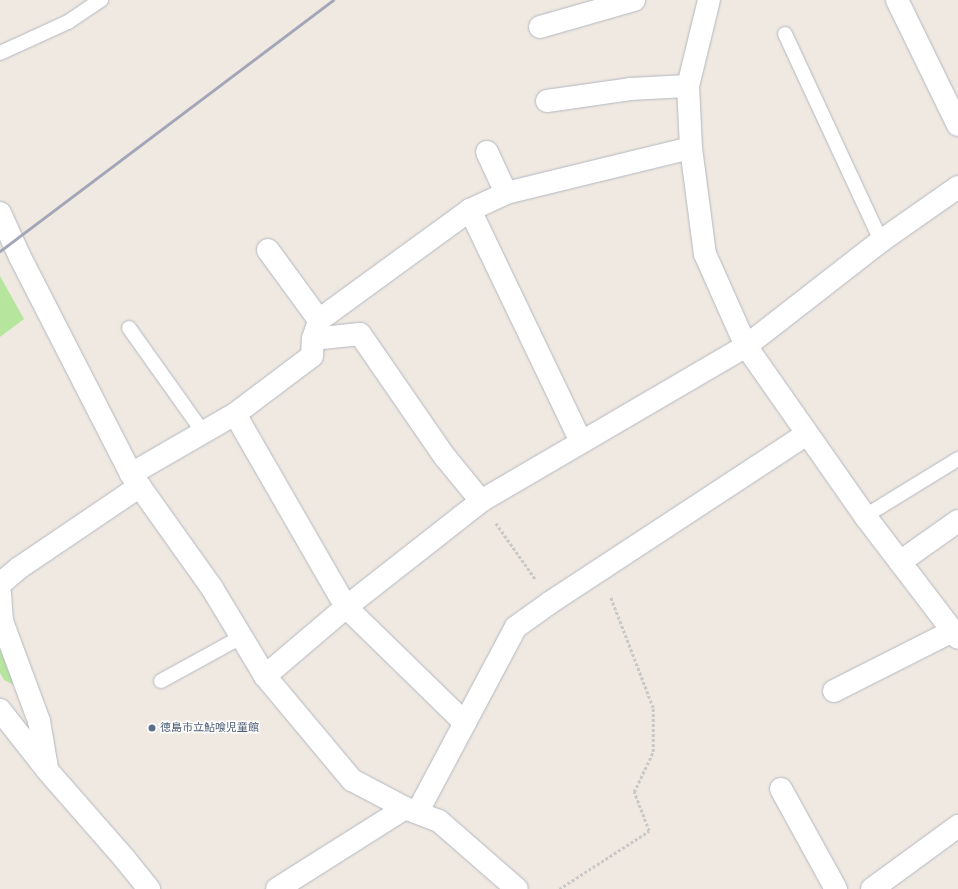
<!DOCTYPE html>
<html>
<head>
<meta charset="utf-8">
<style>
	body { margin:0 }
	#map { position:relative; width:958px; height:889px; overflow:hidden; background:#efe9e1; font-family:"Sofia Sans Condensed","Noto Sans JP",sans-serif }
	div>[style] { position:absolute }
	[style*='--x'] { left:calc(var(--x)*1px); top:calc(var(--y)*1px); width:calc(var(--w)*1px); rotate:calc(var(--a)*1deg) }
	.green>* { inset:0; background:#b6e59e }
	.path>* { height:2.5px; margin-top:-1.25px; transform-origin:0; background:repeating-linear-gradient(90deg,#c9c9c9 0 3px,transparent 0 5px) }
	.roads { filter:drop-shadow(0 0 1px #b4b7c1) drop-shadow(0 0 1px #b4b7c1) }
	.service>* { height:14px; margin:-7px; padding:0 7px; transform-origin:7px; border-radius:7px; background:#fff }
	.minor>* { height:22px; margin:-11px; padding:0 11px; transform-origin:11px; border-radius:11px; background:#fff }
	.rail>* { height:3px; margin:-1.5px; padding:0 1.5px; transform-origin:1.5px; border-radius:1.5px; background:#a3a6b8 }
	.dots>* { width:11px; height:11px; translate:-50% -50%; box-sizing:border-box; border:2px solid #fff; border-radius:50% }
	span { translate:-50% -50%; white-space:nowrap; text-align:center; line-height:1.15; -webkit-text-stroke:3px #fff; paint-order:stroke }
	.service-label { font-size:11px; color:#4e5e75 }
	.left { translate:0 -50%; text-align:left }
</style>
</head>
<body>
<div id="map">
	<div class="green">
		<i style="clip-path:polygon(0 276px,24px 319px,0 337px)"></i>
		<i style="clip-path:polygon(0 649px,14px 685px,4px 680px,0 673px)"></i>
	</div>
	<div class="path">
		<i style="--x:496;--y:523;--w:70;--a:54.9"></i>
		<i style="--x:559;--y:889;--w:107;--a:-32.8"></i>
		<i style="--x:649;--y:831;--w:42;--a:-111"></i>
		<i style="--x:634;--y:792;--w:44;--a:-64.6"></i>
		<i style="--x:653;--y:752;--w:44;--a:-90"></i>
		<i style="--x:653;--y:708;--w:120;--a:-111"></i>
	</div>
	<div class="roads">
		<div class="service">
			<i style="--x:785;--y:34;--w:228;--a:65.1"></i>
			<i style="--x:0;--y:53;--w:75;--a:-24.5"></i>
			<i style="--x:68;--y:22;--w:40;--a:-34"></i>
			<i style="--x:129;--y:328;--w:128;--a:54.6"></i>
			<i style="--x:865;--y:516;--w:109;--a:-31.5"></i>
			<i style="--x:161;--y:681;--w:91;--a:-28.8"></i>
		</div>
		<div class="minor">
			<i style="--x:709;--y:0;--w:89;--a:103.7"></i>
			<i style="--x:688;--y:86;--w:62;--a:87.2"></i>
			<i style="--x:691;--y:148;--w:107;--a:82.5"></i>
			<i style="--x:705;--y:254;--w:101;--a:66"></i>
			<i style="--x:746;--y:346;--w:208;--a:55"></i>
			<i style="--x:865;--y:516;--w:153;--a:52.7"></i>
			<i style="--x:897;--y:0;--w:139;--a:64"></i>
			<i style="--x:540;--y:27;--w:98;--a:-16"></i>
			<i style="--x:547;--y:101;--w:84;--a:-8.2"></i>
			<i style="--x:630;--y:89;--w:58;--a:-3"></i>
			<i style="--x:487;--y:152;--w:45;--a:65.1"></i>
			<i style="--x:470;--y:210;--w:257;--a:64.4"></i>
			<i style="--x:0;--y:213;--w:48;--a:65.6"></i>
			<i style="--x:20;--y:257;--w:244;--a:62.9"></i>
			<i style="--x:131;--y:474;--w:140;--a:54.6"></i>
			<i style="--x:212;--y:588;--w:103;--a:58.9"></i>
			<i style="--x:265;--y:676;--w:136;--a:50.1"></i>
			<i style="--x:352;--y:780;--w:60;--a:27.8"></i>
			<i style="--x:405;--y:808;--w:36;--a:21"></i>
			<i style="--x:439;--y:821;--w:103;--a:41.1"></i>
			<i style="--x:268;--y:250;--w:87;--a:53.9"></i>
			<i style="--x:313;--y:339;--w:47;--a:-6.1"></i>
			<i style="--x:360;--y:334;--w:150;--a:55.4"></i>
			<i style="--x:445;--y:457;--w:57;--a:50.7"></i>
			<i style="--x:235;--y:414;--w:223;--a:60.1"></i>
			<i style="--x:346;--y:607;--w:166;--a:44.3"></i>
			<i style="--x:131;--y:474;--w:120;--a:-30"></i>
			<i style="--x:235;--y:414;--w:96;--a:-37"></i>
			<i style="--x:312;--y:356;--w:17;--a:-87"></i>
			<i style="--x:313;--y:339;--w:20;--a:-72"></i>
			<i style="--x:319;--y:320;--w:187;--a:-36.1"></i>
			<i style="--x:470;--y:210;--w:40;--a:-25"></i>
			<i style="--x:506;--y:193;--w:190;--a:-13.7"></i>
			<i style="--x:900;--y:562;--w:71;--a:-35.3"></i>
			<i style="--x:0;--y:584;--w:25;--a:-40"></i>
			<i style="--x:19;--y:568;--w:146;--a:-34.1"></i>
			<i style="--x:0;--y:593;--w:28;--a:86"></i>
			<i style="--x:2;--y:621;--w:107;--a:69.7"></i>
			<i style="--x:39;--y:721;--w:48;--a:80.3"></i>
			<i style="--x:265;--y:676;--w:106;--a:-40.4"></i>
			<i style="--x:346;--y:607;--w:172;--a:-38.1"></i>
			<i style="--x:481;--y:501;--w:307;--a:-30.3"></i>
			<i style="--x:746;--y:346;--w:171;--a:-37.9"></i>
			<i style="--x:881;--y:241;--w:94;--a:-35"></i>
			<i style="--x:834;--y:691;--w:133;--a:-26.8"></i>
			<i style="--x:0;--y:710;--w:76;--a:51.9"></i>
			<i style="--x:47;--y:770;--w:117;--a:48.8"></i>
			<i style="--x:124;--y:858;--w:40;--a:51"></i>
			<i style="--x:781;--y:789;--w:114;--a:61.2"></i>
			<i style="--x:418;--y:811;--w:208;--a:-62"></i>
			<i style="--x:516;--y:627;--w:43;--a:-35.5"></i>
			<i style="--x:551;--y:602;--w:306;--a:-33.3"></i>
			<i style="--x:277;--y:889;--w:151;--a:-32.3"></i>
			<i style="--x:872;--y:889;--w:107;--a:-36.2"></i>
		</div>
	</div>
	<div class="rail">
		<i style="--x:0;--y:251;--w:417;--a:-37"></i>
	</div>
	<div class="dots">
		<i style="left:152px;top:728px;background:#5c6f8a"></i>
	</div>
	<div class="service-label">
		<span class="left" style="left:160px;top:728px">徳島市立鮎喰児童館</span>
	</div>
</div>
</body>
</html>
